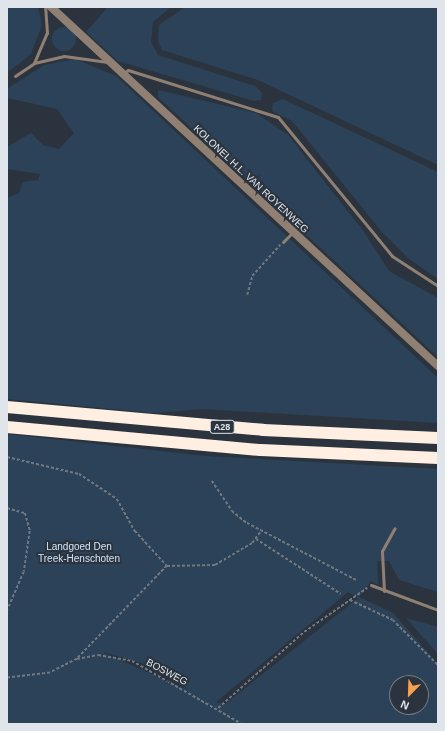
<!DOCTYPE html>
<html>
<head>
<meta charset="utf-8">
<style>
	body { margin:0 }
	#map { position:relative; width:445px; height:731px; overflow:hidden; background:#2b343e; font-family:Arial,sans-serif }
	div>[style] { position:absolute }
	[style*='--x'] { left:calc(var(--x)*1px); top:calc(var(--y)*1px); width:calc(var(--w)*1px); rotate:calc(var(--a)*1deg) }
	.green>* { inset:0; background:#2c4259 }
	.round { border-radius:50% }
	.path>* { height:1.5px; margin-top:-0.75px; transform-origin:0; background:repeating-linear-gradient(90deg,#707881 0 3px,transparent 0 5px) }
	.service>* { height:3px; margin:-1.5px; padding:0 1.5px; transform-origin:1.5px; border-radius:1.5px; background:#908073 }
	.tertiary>* { height:8px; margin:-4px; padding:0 4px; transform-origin:4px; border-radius:4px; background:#908073 }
	.motorway>* { height:12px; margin:-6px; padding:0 6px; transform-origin:6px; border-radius:6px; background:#ffefe2 }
	span { translate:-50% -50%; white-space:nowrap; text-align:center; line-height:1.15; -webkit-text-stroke:4px #2b343e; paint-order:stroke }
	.shield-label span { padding:1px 3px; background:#2b343e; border:1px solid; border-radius:3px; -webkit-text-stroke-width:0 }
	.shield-label { font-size:9px; color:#dfe5eb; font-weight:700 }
	.street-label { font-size:10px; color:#dfe5eb }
	.park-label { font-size:10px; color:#d1e4fa }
	.frame { position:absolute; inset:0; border:8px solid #dfe5eb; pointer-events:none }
	.north { position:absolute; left:389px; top:675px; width:40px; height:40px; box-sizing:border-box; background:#2b343e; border:1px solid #737b83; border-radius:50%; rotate:203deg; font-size:11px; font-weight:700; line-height:16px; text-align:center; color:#dfe5eb }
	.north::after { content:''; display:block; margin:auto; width:14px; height:18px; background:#f8a04b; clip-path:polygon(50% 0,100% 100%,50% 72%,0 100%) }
</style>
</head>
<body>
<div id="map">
	<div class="green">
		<i style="clip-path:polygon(7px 7px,38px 7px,42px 25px,31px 54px,7px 73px)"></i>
		<i style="clip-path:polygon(108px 7px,171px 7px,153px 22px,151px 42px,158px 55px,255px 86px,262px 93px,261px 100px,254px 101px,118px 61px,86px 32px)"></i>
		<i style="clip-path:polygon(185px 7px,438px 7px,438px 165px,258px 80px,162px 50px,158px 41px,159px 25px)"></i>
		<i class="round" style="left:52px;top:27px;width:24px;height:24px"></i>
		<i style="clip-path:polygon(75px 59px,116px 76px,438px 378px,438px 423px,202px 409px,154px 413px,7px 399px,7px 198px,19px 193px,23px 182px,38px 180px,40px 174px,7px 169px,7px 147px,31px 133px,43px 145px,59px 149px,74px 133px,57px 109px,8px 98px,7px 89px,44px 65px)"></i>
		<i style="clip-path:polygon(158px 90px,256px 113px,288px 135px,364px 232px,389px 271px,438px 298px,438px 357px,158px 97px)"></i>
		<i style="clip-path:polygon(283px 99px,438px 172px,438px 279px,409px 259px,382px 232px,292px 121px,272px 111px,273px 103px)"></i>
		<i style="clip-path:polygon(evenodd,7px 434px,205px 456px,438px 469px,438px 592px,399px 580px,389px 561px,377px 561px,378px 585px,371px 581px,359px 597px,393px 613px,438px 664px,438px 724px,7px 724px,7px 434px,348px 592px,358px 598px,224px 705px,216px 702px,348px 592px,7px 434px,104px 652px,148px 665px,190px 691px,104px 653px,104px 652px,7px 434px,397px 683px,421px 683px,421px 707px,397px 707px,397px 683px)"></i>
		<i style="clip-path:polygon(406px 618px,438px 627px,438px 654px,421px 635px)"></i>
	</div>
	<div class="path">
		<i style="--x:247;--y:295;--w:20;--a:-75"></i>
		<i style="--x:252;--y:276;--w:42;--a:-47.9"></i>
		<i style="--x:7;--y:457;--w:74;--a:13.3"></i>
		<i style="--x:79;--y:474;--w:45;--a:33.3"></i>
		<i style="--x:117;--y:499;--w:37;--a:61"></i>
		<i style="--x:135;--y:531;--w:47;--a:47.6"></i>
		<i style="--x:167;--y:566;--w:129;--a:134.1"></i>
		<i style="--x:77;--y:659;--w:30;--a:153"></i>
		<i style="--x:50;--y:673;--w:43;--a:173.4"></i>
		<i style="--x:212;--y:481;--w:36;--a:56"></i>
		<i style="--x:232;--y:511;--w:19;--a:39"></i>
		<i style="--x:247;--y:523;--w:123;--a:27.6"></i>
		<i style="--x:7;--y:508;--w:19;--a:16"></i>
		<i style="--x:25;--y:513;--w:19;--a:74"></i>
		<i style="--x:30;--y:531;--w:41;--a:98.3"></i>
		<i style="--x:24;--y:572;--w:43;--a:113.6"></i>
		<i style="--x:256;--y:539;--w:101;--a:32.9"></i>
		<i style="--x:167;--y:566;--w:48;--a:-1.2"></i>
		<i style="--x:215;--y:565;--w:43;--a:-30.7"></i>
		<i style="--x:252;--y:543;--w:15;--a:-53"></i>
		<i style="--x:350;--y:600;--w:47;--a:24.9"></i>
		<i style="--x:393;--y:620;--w:64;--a:45"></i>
		<i style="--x:77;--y:659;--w:21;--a:-11"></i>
		<i style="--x:98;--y:655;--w:35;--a:10"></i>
		<i style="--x:132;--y:661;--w:127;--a:29.8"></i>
		<i style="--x:218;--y:708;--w:115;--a:-41.5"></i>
		<i style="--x:304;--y:632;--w:77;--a:-34.9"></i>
	</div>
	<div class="service">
		<i style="--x:34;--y:63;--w:33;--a:-67"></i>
		<i style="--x:47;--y:33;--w:26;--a:-94"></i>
		<i style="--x:124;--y:73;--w:5;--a:-37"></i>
		<i style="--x:128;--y:70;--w:157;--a:17.4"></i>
		<i style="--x:278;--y:117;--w:180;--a:50.6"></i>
		<i style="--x:392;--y:256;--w:55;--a:33.1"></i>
		<i style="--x:15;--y:76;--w:23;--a:-34"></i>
		<i style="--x:34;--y:63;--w:31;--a:-13"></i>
		<i style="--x:64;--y:56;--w:44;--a:7.8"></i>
		<i style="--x:283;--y:242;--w:13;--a:-45"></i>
		<i style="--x:371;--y:585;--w:72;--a:20.5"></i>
		<i style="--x:384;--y:591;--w:40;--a:-92.9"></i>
		<i style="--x:382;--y:551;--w:26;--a:-61"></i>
	</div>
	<div class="tertiary">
		<i style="--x:51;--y:7;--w:528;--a:42.85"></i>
	</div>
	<div class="motorway">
		<i style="--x:7;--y:407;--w:257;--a:5.1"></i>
		<i style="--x:263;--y:430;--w:175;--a:2.6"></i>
		<i style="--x:7;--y:427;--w:255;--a:5.2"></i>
		<i style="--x:261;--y:450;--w:177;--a:2.6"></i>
	</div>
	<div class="shield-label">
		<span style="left:222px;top:427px">A28</span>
	</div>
	<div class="street-label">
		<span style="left:251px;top:179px;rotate:43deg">KOLONEL H.L. VAN ROYENWEG</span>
		<span style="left:167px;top:672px;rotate:28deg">BOSWEG</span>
	</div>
	<div class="park-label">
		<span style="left:79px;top:552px">Landgoed Den<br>Treek-Henschoten</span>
	</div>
	<div class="frame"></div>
	<div class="north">N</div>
</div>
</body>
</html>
